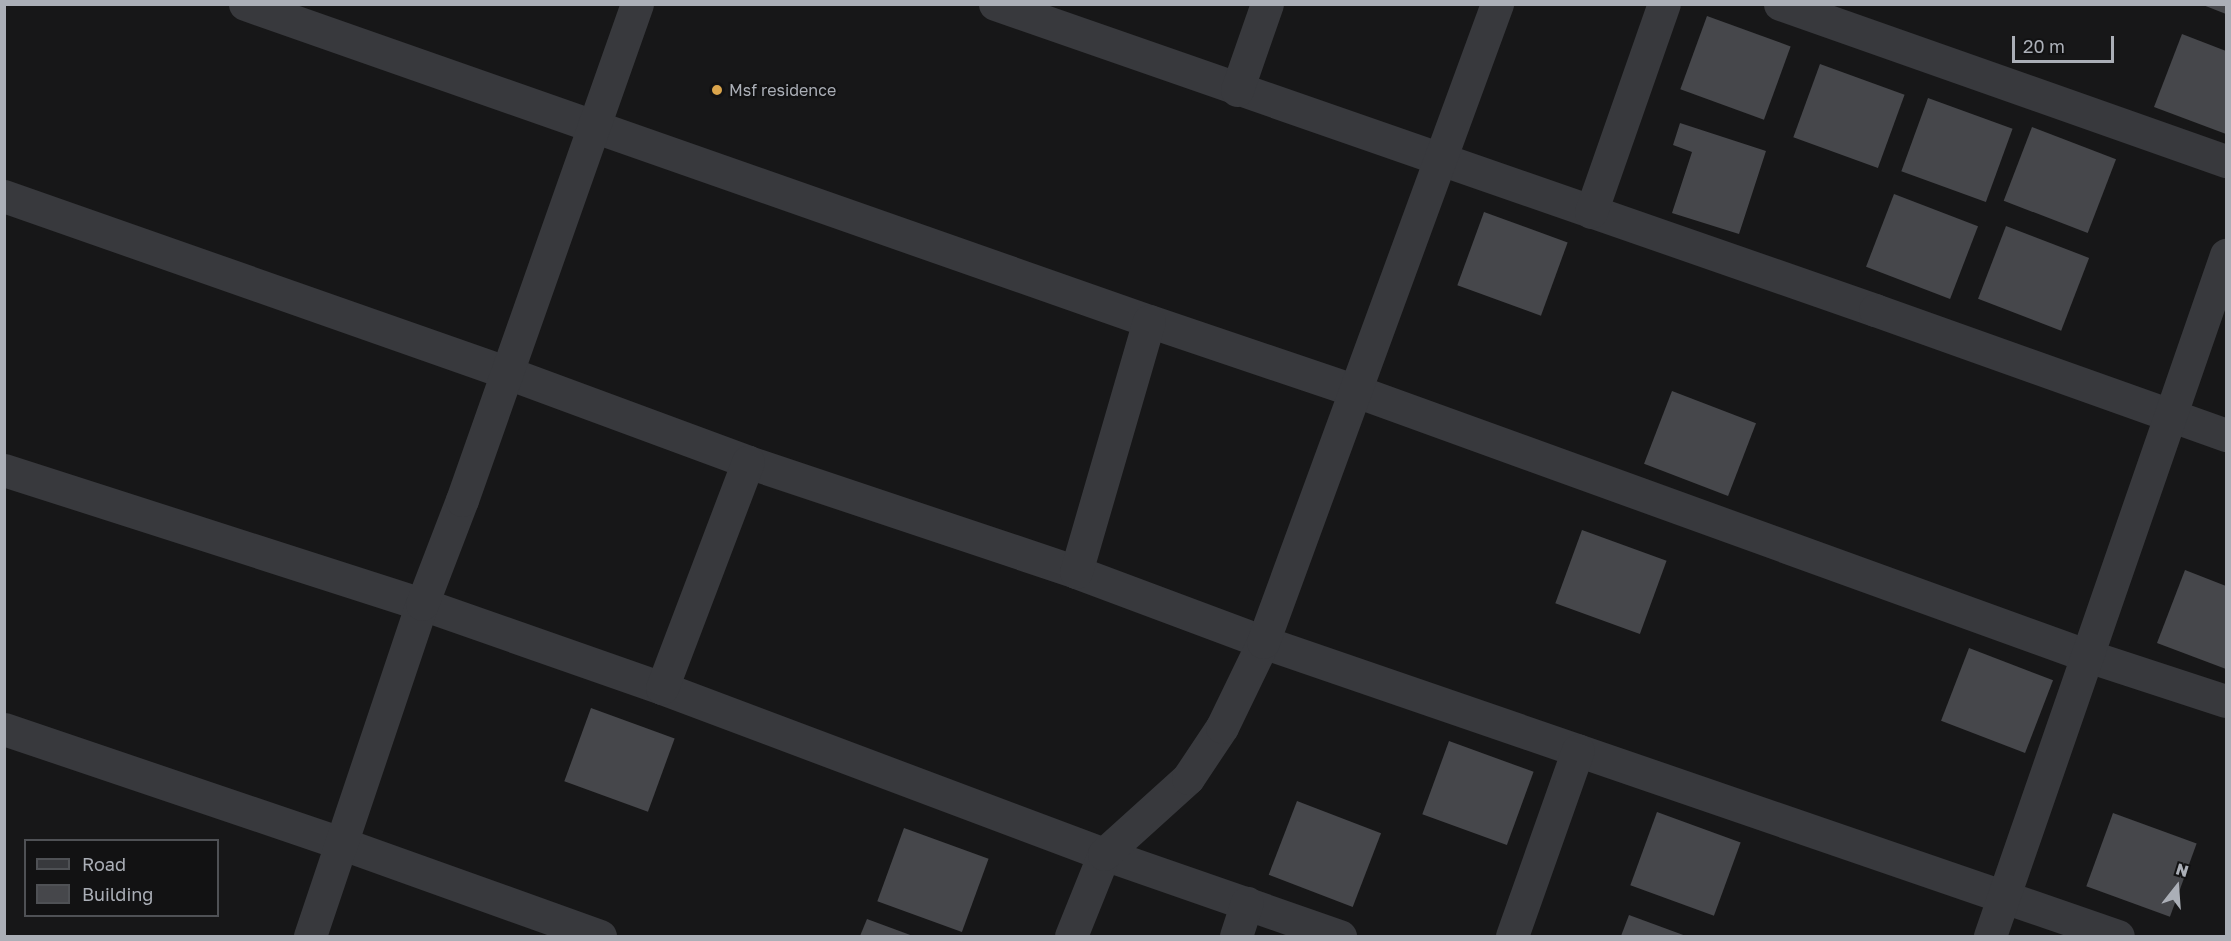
<!DOCTYPE html>
<html>
<head>
<meta charset="utf-8">
<style>
	body { margin:0 }
	#map { position:relative; width:2231px; height:941px; overflow:hidden; background:#171718; font-family:"Golos Text",sans-serif }
	div>[style] { position:absolute }
	[style*='--x'] { left:calc(var(--x)*1px); top:calc(var(--y)*1px); width:calc(var(--w)*1px); rotate:calc(var(--a)*1deg) }
	.building>* { inset:0; background:#46474b; transform-origin:0 0 }
	.street>* { height:33px; margin:-16.5px; padding:0 16.5px; transform-origin:16.5px; border-radius:16.5px; background:#38393d }
	.dots>* { width:16px; height:16px; translate:-50% -50%; box-sizing:border-box; border:3px solid #121213; border-radius:50% }
	span { translate:-50% -50%; white-space:nowrap; text-align:center; line-height:1.15; -webkit-text-stroke:4.5px #121213; paint-order:stroke }
	.poi-label { font-size:16px; color:#abafb7 }
	.left { translate:0 -50%; text-align:left }
	.frame { position:absolute; inset:0; border:6px solid #abafb7; pointer-events:none }
	.legend { position:absolute; left:24px; top:839px; width:195px; height:78px; box-sizing:border-box; background:#121213; border:2px solid #4f5155; margin:0; padding:8px 10px; list-style:none; font-size:18px; color:#abafb7 }
	.legend li { display:flex; align-items:center; gap:12px; height:30px }
	.legend b { width:30px; border:2px solid #4f5155 }
	.north { position:absolute; left:2147px; top:857px; width:60px; height:60px; -webkit-text-stroke:4px #121213; paint-order:stroke; rotate:17deg; font-size:16px; font-weight:700; line-height:24px; text-align:center; color:#abafb7 }
	.north::after { content:''; display:block; margin:auto; width:21px; height:27px; background:#abafb7; clip-path:polygon(50% 0,100% 100%,50% 72%,0 100%) }
	.scale { position:absolute; left:2012px; top:36px; width:102px; height:27px; box-sizing:border-box; border:3px solid #abafb7; border-top:0; padding-left:8px; font-size:18px; line-height:21px; white-space:nowrap; color:#abafb7; -webkit-text-stroke:4px #121213; paint-order:stroke }
</style>
</head>
<body>
<div id="map">
	<div class="building">
		<i style="clip-path:polygon(2226px 4px,2226px 14px,2203px 5px,2203px 4px)"></i>
		<i style="left:1707px;top:16px;width:89px;height:78px;rotate:20deg"></i>
		<i style="clip-path:polygon(2182px 34px,2226px 51px,2226px 134px,2154px 107px)"></i>
		<i style="left:1820px;top:64px;width:90px;height:78px;rotate:20deg"></i>
		<i style="left:1928px;top:98px;width:90px;height:78px;rotate:20deg"></i>
		<i style="clip-path:polygon(1680px 123px,1766px 151px,1739px 234px,1672px 213px,1692px 152px,1673px 145px)"></i>
		<i style="left:2032px;top:127px;width:90px;height:79px;rotate:21deg"></i>
		<i style="left:1894px;top:194px;width:90px;height:78px;rotate:21deg"></i>
		<i style="left:1484px;top:212px;width:89px;height:78px;rotate:20deg"></i>
		<i style="left:2006px;top:226px;width:89px;height:78px;rotate:21deg"></i>
		<i style="left:1672px;top:391px;width:90px;height:78px;rotate:21deg"></i>
		<i style="left:1582px;top:530px;width:90px;height:78px;rotate:20deg"></i>
		<i style="clip-path:polygon(2185px 570px,2226px 586px,2226px 669px,2157px 643px)"></i>
		<i style="left:1969px;top:648px;width:90px;height:78px;rotate:21deg"></i>
		<i style="left:591px;top:708px;width:89px;height:78px;rotate:20deg"></i>
		<i style="left:1449px;top:741px;width:90px;height:78px;rotate:20deg"></i>
		<i style="left:1297px;top:801px;width:90px;height:79px;rotate:21deg"></i>
		<i style="left:1657px;top:812px;width:89px;height:78px;rotate:20deg"></i>
		<i style="left:2113px;top:813px;width:89px;height:78px;rotate:20deg"></i>
		<i style="left:904px;top:828px;width:90px;height:78px;rotate:20deg"></i>
		<i style="clip-path:polygon(1629px 915px,1686px 936px,1621px 936px)"></i>
		<i style="clip-path:polygon(867px 919px,913px 936px,860px 936px)"></i>
	</div>
	<div class="street">
		<i style="--x:245;--y:4;--w:958;--a:19.32"></i>
		<i style="--x:1149;--y:321;--w:219;--a:18.7"></i>
		<i style="--x:1356;--y:391;--w:778;--a:19.9"></i>
		<i style="--x:2088;--y:656;--w:145;--a:18.1"></i>
		<i style="--x:995;--y:4;--w:932;--a:19.17"></i>
		<i style="--x:1875;--y:310;--w:373;--a:19.6"></i>
		<i style="--x:1780;--y:4;--w:473;--a:19.4"></i>
		<i style="--x:1237;--y:90;--w:91;--a:-70.8"></i>
		<i style="--x:4;--y:196;--w:534;--a:19.35"></i>
		<i style="--x:508;--y:373;--w:256;--a:20.3"></i>
		<i style="--x:748;--y:462;--w:346;--a:18.5"></i>
		<i style="--x:1076;--y:572;--w:200;--a:20.5"></i>
		<i style="--x:1263;--y:642;--w:904;--a:18.98"></i>
		<i style="--x:1591;--y:212;--w:220;--a:-70.7"></i>
		<i style="--x:4;--y:470;--w:439;--a:17.8"></i>
		<i style="--x:422;--y:604;--w:254;--a:19.3"></i>
		<i style="--x:662;--y:688;--w:472;--a:20.6"></i>
		<i style="--x:1104;--y:854;--w:250;--a:19.2"></i>
		<i style="--x:1076;--y:572;--w:261;--a:-73.8"></i>
		<i style="--x:662;--y:688;--w:242;--a:-69.2"></i>
		<i style="--x:4;--y:729;--w:358;--a:18.7"></i>
		<i style="--x:343;--y:844;--w:273;--a:19.7"></i>
		<i style="--x:310;--y:936;--w:350;--a:-71.4"></i>
		<i style="--x:422;--y:604;--w:111;--a:-69"></i>
		<i style="--x:462;--y:500;--w:526;--a:-70.57"></i>
		<i style="--x:1071;--y:936;--w:88;--a:-68.1"></i>
		<i style="--x:1104;--y:854;--w:113;--a:-42.1"></i>
		<i style="--x:1188;--y:778;--w:61;--a:-56.3"></i>
		<i style="--x:1222;--y:727;--w:94;--a:-64.2"></i>
		<i style="--x:1263;--y:642;--w:680;--a:-69.86"></i>
		<i style="--x:1236;--y:936;--w:35;--a:-72"></i>
		<i style="--x:1512;--y:936;--w:197;--a:-70.5"></i>
		<i style="--x:1990;--y:936;--w:721;--a:-70.89"></i>
	</div>
	<div class="dots">
		<i style="left:717px;top:90px;background:#dba54c"></i>
	</div>
	<div class="poi-label">
		<span class="left" style="left:729px;top:90px">Msf residence</span>
	</div>
	<div class="frame"></div>
	<ul class="legend">
	<li><b style="height:8px;background:#38393d"></b>Road</li>
	<li><b style="height:16px;background:#46474b"></b>Building</li>
	</ul>
	<div class="north">N</div>
	<div class="scale">20 m</div>
</div>
</body>
</html>
